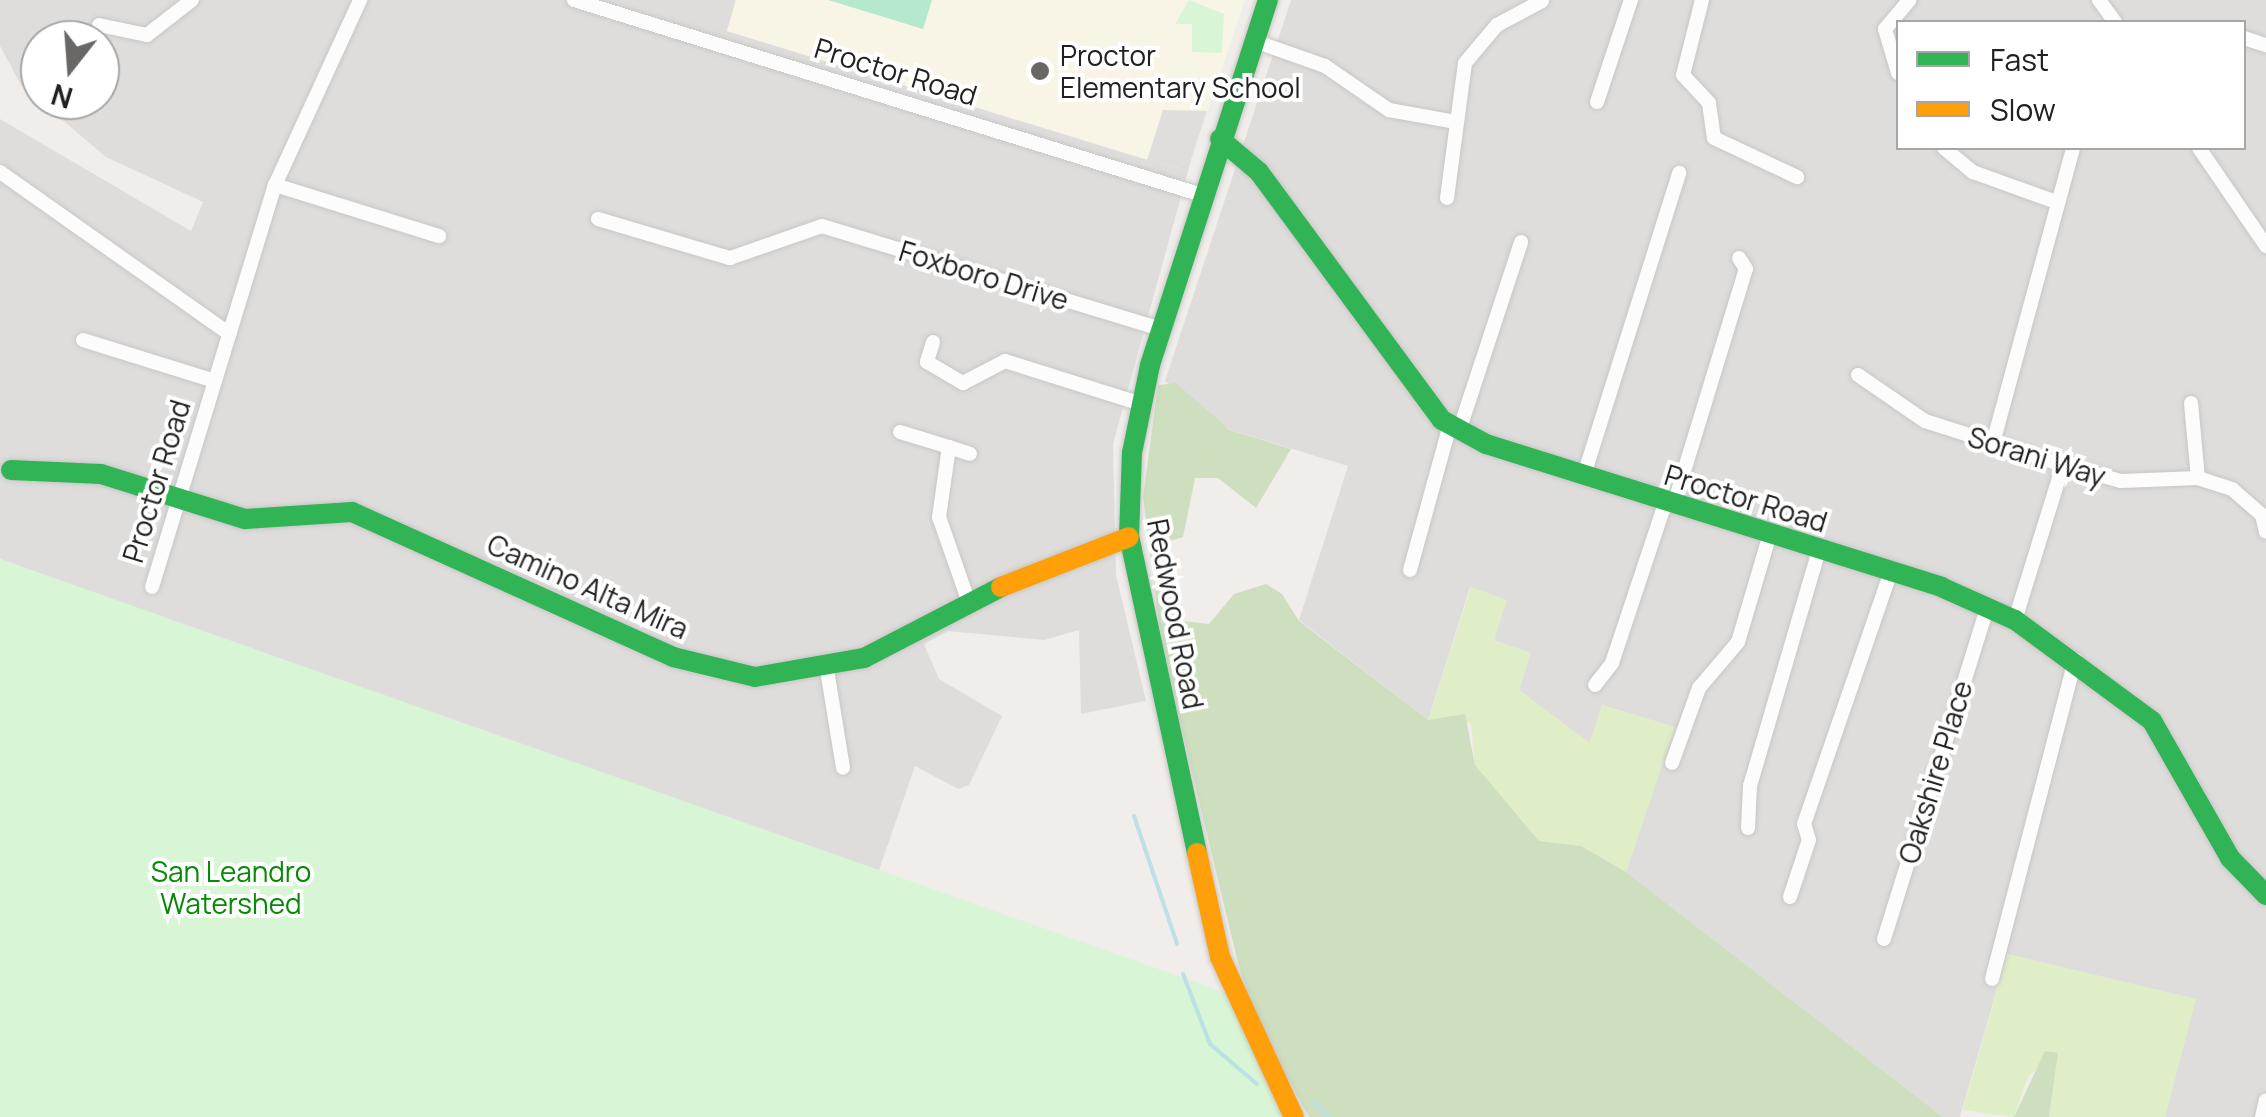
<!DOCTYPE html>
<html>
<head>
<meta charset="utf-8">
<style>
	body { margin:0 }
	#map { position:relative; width:2266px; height:1117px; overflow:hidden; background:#f0edea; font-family:Manrope,sans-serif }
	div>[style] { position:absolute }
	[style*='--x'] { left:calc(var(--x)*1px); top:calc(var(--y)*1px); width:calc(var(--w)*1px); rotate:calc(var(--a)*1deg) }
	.residential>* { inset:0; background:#dfdddb }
	.education>* { inset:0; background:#f8f5e7 }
	.grass>* { inset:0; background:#e0eec7 }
	.forest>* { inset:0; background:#cddfbe }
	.park>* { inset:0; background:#d8f6d5 }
	.pitch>* { inset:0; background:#b4e9cd }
	.parking>* { inset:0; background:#e0dedd }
	.stream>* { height:4px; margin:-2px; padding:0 2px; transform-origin:2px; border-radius:2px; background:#bce0e4 }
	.roads { filter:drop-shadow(0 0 2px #c8c7c6) drop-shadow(0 0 2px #c8c7c6) }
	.street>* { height:14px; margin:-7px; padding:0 7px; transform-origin:7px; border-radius:7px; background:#fdfcfc }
	.fast>* { height:20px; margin:-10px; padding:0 10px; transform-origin:10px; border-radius:10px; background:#30b455 }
	.slow>* { height:20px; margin:-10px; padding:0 10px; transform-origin:10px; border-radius:10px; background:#ff9f0a }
	.dots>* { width:28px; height:28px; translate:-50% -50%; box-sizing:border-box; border:5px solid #fff; border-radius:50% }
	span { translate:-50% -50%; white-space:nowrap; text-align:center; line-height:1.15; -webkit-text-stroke:8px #fff; paint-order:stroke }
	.poi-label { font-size:28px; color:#212121 }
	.left { translate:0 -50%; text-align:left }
	.street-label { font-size:28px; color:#212121 }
	.park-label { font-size:28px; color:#078905 }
	.legend { position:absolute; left:1896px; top:20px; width:350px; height:130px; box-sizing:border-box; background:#fff; border:2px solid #a6a6a6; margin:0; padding:12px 18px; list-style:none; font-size:30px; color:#212121 }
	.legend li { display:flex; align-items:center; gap:20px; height:50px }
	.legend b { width:50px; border:2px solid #a6a6a6 }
	.north { position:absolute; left:20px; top:20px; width:100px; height:100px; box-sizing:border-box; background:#fff; border:2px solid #a6a6a6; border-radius:50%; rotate:197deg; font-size:28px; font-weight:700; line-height:40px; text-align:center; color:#212121 }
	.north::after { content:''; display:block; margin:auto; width:35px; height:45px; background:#696867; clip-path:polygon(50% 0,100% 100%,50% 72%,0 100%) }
</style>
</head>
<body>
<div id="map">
	<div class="residential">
		<i style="clip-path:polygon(evenodd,0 0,736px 0,727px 31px,1147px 160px,1176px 168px,1191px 160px,1113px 444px,1116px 575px,1146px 701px,1081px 714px,1079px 630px,1044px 640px,948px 631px,924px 644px,939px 679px,1002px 716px,969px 785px,958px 789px,915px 766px,878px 873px,0 559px,0 119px,191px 231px,203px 202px,106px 157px,21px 85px,0 46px,0 0,40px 40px,100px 40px,100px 100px,40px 100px,40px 40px)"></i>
		<i style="clip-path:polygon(evenodd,1291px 0,2266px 0,2266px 1117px,2165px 1117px,2195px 999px,2007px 954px,1960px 1117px,1943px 1117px,1626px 872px,1674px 727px,1602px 705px,1590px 744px,1519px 690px,1470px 587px,1428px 720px,1299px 620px,1348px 466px,1231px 430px,1165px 381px,1291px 0,1898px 22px,2244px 22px,2244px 148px,1898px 148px,1898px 22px)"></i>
	</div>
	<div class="education">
		<i style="clip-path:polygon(736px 0,1245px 0,1191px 160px,1176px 168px,727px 31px)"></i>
	</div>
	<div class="grass">
		<i style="clip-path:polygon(1471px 587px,1507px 600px,1494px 640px,1531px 653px,1519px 690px,1590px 743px,1602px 705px,1675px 727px,1626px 872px,1581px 846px,1539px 841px,1475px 765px,1471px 723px,1428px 720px)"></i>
		<i style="clip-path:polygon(2007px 954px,2196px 999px,2165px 1117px,2049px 1117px,2058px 1054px,2028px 1076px,2014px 1117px,1963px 1110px)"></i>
	</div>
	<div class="forest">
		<i style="clip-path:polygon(1176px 383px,1230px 430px,1291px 449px,1256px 508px,1218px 478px,1195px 478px,1183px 537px,1161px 544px,1156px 559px,1175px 620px,1209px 624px,1234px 594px,1266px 584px,1282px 594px,1299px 621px,1428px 720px,1465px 714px,1475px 765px,1539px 841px,1581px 846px,1626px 872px,1943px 1117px,1309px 1117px,1255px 1019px,1238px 963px,1162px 647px,1143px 497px,1158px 385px)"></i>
		<i style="clip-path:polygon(2045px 1051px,2058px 1053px,2049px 1117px,2014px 1117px)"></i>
	</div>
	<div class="park">
		<i style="clip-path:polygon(1189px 0,1224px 14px,1222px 53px,1192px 52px,1192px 24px,1175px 24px)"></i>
		<i style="clip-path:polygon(0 559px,1232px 995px,1294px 1117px,0 1117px)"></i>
	</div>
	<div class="pitch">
		<i style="clip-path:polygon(828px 0,932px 0,923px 29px)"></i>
	</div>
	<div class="parking">
		<i style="clip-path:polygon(1163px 110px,1207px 111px,1191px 160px,1176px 168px,1147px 160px)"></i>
	</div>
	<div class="stream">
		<i style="--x:1134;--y:816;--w:135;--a:71.4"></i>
		<i style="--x:1183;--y:974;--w:75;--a:68.9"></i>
		<i style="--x:1210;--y:1044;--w:62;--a:40.4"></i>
		<i style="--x:1314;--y:1103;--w:20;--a:45"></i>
	</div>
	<div class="roads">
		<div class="street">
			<i style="--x:574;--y:0;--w:658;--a:17.25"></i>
			<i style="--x:1702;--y:0;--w:77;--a:104.2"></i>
			<i style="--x:1683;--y:75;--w:38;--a:47"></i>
			<i style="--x:1709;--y:103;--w:35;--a:82"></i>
			<i style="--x:1714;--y:138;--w:92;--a:25.2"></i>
			<i style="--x:2099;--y:0;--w:27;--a:54"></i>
			<i style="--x:99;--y:25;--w:49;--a:11.8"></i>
			<i style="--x:147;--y:35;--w:57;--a:-37.9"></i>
			<i style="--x:2244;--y:38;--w:23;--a:18"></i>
			<i style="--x:1254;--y:41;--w:75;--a:19.4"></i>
			<i style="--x:1325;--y:66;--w:78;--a:34.5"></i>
			<i style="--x:1389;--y:110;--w:63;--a:10.1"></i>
			<i style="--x:1898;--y:73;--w:46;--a:-106.5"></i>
			<i style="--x:1885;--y:29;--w:38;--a:-50"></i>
			<i style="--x:1597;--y:102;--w:108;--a:-71.6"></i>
			<i style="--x:1944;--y:148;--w:38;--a:40"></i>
			<i style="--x:1973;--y:172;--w:88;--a:19.9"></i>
			<i style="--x:2199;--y:148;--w:119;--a:55.6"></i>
			<i style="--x:0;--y:172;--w:281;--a:35.2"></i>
			<i style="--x:275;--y:185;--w:172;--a:17.3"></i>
			<i style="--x:1447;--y:198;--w:136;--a:-82.4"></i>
			<i style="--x:1465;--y:63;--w:50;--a:-49.9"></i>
			<i style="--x:1497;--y:25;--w:51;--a:-28.1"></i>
			<i style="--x:598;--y:219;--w:138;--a:16.5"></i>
			<i style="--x:730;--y:258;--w:97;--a:-19.2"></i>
			<i style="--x:822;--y:226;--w:354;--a:16.9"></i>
			<i style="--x:83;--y:340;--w:138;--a:17.3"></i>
			<i style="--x:933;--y:342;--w:21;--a:107"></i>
			<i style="--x:927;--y:362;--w:42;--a:30.3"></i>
			<i style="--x:963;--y:383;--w:47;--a:-27.6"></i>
			<i style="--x:1005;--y:361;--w:143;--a:17.5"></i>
			<i style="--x:1858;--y:375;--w:81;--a:34.5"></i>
			<i style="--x:1925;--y:421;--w:145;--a:17.7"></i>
			<i style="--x:2063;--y:465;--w:60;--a:15.4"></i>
			<i style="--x:2121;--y:481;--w:77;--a:-2.2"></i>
			<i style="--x:2198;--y:478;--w:36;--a:18"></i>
			<i style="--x:2232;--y:489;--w:40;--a:41"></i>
			<i style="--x:2262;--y:515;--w:17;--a:77"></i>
			<i style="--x:2191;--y:403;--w:75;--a:84.7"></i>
			<i style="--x:1459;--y:431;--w:199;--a:-71.8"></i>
			<i style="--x:900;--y:432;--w:51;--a:17"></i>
			<i style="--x:949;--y:447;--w:71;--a:98.1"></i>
			<i style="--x:939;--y:517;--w:88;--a:70.7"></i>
			<i style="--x:1993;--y:443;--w:306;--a:-74.8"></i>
			<i style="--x:949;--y:447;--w:22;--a:18"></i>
			<i style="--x:1584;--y:475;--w:317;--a:-72.5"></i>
			<i style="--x:1674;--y:504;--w:246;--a:-73"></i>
			<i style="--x:1746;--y:269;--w:13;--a:-122"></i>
			<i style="--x:1410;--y:570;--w:150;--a:-74.6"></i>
			<i style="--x:152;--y:587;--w:420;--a:-73"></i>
			<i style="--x:275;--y:185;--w:204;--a:-65.3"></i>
			<i style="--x:2015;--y:620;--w:162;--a:-72.8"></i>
			<i style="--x:827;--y:670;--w:99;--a:80.7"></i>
			<i style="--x:1595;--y:685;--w:28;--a:-52"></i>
			<i style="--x:1612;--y:663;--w:171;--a:-71.6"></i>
			<i style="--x:1672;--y:763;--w:80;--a:-70.2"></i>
			<i style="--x:1699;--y:688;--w:60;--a:-49.7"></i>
			<i style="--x:1738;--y:642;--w:113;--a:-73.5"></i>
			<i style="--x:1748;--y:828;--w:42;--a:-87.3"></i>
			<i style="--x:1750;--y:786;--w:246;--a:-73.7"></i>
			<i style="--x:1790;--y:897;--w:60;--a:-71.6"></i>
			<i style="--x:1809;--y:840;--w:17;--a:-107"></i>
			<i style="--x:1804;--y:824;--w:267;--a:-71"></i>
			<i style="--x:1884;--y:939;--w:350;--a:-72.7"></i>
			<i style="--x:1992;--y:979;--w:330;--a:-75.4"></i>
			<i style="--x:2262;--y:1117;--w:17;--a:-77"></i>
		</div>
		<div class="fast">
			<i style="--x:1220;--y:139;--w:51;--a:40.2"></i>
			<i style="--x:1259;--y:172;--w:308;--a:53.6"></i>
			<i style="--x:1442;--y:420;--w:50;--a:28.6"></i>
			<i style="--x:1486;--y:444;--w:477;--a:17.4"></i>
			<i style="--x:1941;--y:587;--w:81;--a:24"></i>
			<i style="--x:2015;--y:620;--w:170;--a:36.4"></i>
			<i style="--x:2152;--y:721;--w:158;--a:60.3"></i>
			<i style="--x:2230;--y:858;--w:52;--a:45.8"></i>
			<i style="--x:11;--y:470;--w:90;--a:2.5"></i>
			<i style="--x:101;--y:474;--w:151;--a:17.4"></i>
			<i style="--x:245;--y:519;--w:107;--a:-3.7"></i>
			<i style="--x:352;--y:512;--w:352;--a:24.3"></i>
			<i style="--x:673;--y:657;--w:84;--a:13.7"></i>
			<i style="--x:755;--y:677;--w:111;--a:-9.9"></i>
			<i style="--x:864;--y:658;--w:154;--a:-27.4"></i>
			<i style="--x:1197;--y:853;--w:323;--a:-102.1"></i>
			<i style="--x:1129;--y:537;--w:84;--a:-88"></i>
			<i style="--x:1132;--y:453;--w:90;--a:-78.4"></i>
			<i style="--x:1150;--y:365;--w:384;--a:-72.1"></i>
		</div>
		<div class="slow">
			<i style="--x:1001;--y:587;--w:137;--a:-21.3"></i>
			<i style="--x:1197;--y:853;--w:107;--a:77.5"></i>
			<i style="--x:1220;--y:957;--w:176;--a:65.2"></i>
		</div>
	</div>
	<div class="dots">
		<i style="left:1040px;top:71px;background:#696867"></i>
	</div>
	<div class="poi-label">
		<span class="left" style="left:1060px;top:71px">Proctor<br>Elementary School</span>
	</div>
	<div class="street-label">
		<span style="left:896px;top:71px;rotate:17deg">Proctor Road</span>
		<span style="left:984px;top:275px;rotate:17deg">Foxboro Drive</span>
		<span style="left:2037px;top:456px;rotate:17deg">Sorani Way</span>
		<span style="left:156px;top:481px;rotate:-73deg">Proctor Road</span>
		<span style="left:1746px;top:498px;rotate:17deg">Proctor Road</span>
		<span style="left:588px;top:586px;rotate:24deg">Camino Alta Mira</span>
		<span style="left:1176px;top:614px;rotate:79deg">Redwood Road</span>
		<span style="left:1935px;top:772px;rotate:-73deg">Oakshire Place</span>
	</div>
	<div class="park-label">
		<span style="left:231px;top:887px">San Leandro<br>Watershed</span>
	</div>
	<ul class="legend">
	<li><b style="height:12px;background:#30b455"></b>Fast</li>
	<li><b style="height:12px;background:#ff9f0a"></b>Slow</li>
	</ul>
	<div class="north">N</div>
</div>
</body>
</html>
